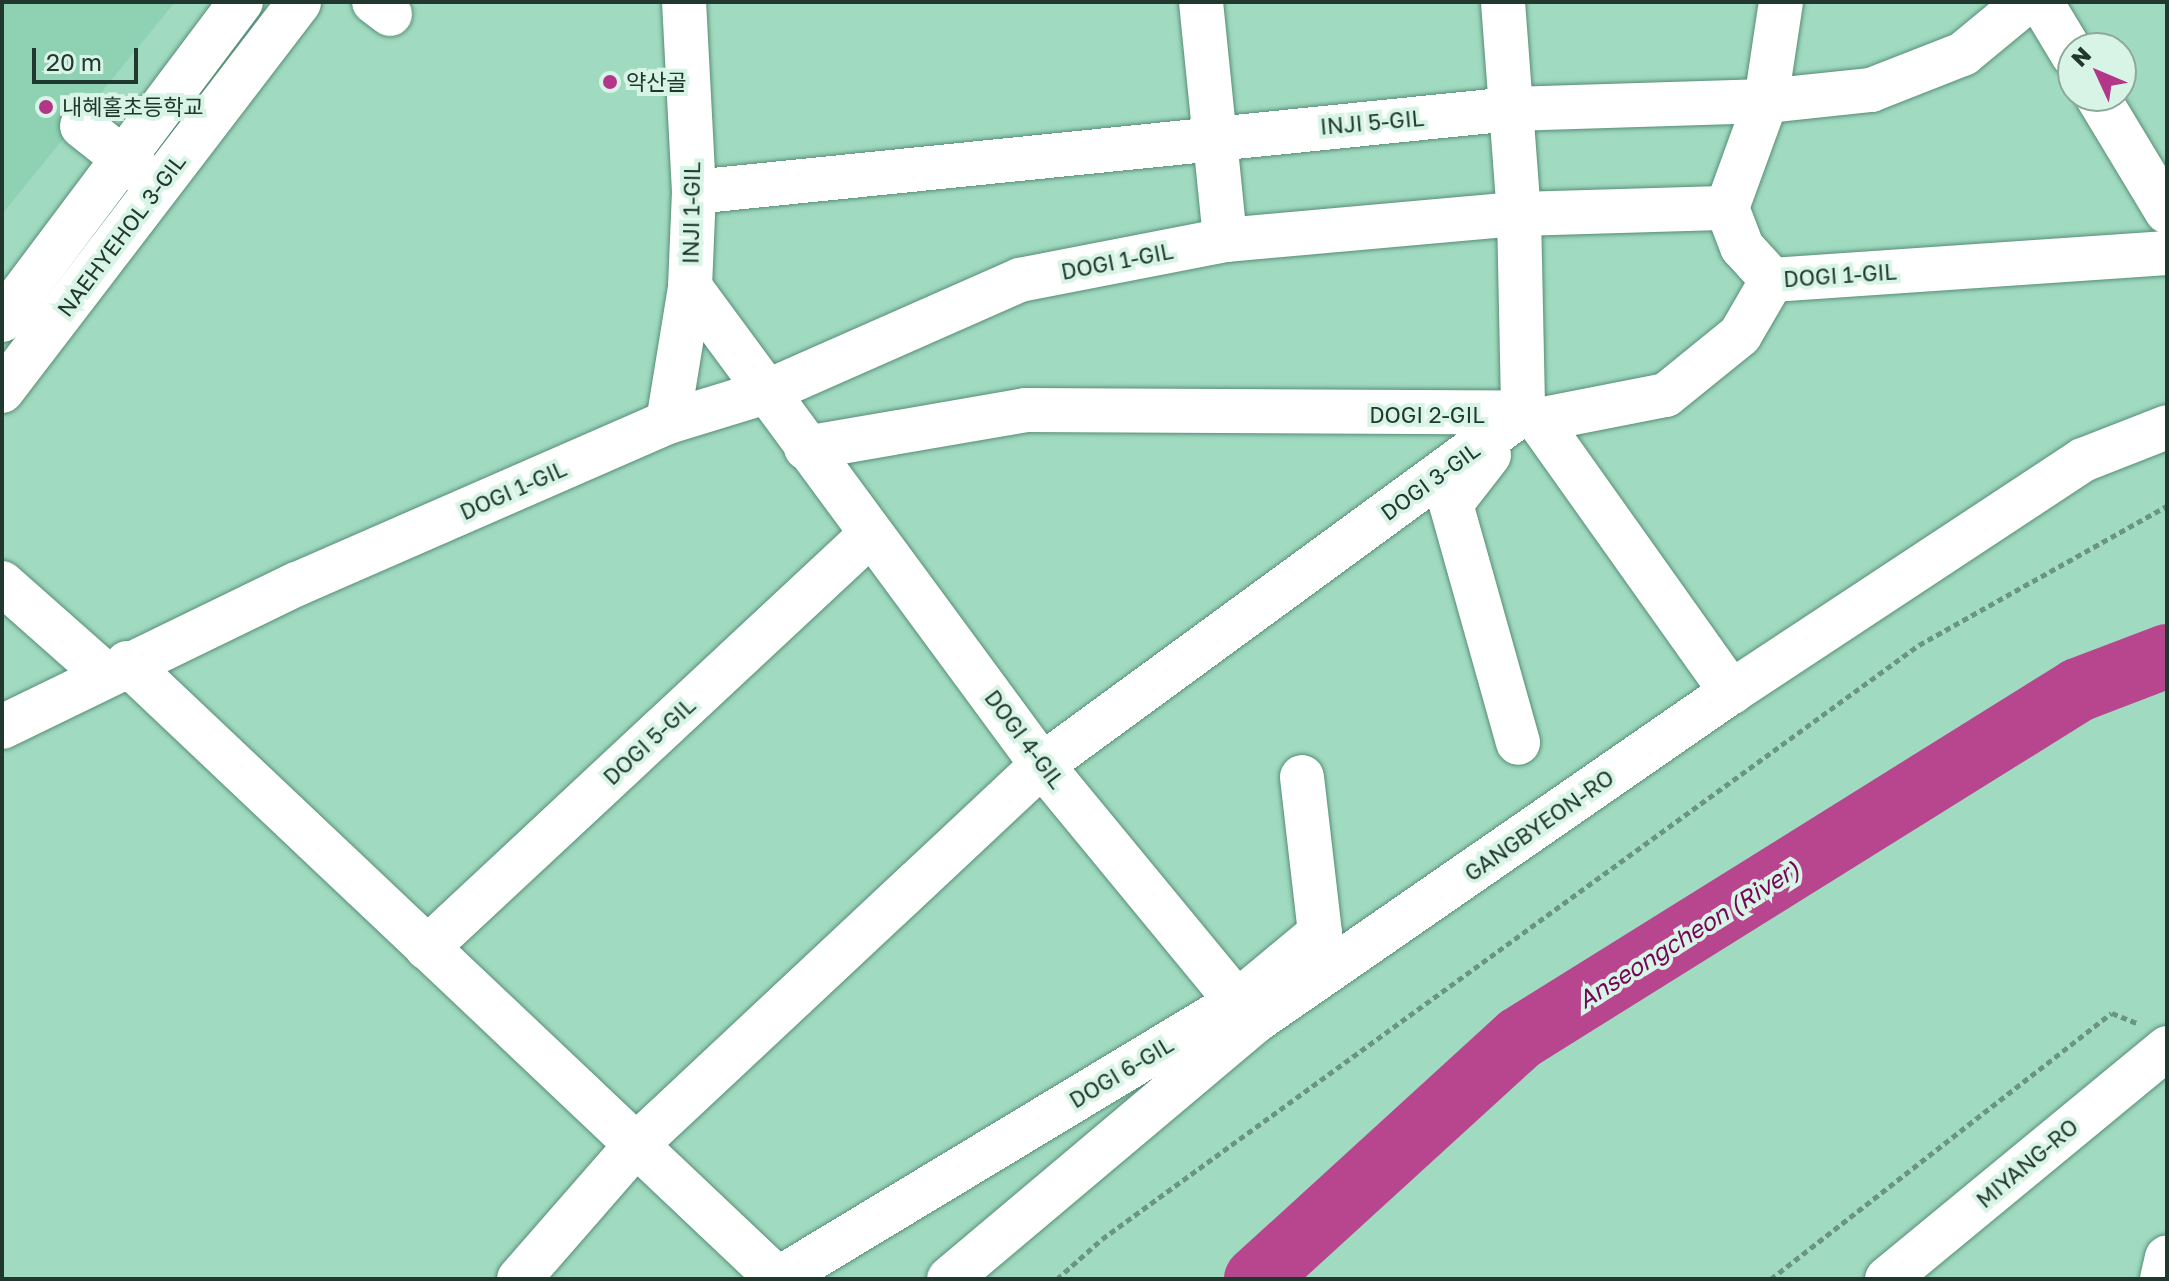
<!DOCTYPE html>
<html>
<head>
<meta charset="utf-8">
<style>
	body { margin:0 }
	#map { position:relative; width:2169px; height:1281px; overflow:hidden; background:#a0dac0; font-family:"Golos Text","Noto Sans KR",sans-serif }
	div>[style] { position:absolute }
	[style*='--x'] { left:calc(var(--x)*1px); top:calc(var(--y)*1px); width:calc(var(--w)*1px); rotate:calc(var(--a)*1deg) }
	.built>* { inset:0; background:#8fd1b3 }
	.river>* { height:64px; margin:-32px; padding:0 32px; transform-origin:32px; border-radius:32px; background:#b8468e }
	.path>* { height:5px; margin-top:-2.5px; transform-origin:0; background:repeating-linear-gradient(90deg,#6a9582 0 6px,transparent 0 10px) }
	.roads { filter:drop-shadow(0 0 2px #578e76) drop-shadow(0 0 2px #578e76) }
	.minor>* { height:44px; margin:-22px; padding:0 22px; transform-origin:22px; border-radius:22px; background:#fff }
	.major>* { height:44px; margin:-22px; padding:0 22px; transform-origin:22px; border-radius:22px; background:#fff }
	.dots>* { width:22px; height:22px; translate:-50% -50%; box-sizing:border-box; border:4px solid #d7f4e6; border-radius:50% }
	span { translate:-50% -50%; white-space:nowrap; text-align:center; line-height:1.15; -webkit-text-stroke:8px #d7f4e6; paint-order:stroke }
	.poi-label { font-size:22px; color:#20382e }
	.left { translate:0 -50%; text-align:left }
	.street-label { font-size:22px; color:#20382e }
	.water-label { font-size:24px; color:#760556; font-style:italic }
	.frame { position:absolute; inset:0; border:4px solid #20382e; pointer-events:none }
	.north { position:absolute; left:2057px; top:32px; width:80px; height:80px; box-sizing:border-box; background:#d7f4e6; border:2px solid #8ea99c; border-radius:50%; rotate:314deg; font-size:22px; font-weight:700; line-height:32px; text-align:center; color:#20382e }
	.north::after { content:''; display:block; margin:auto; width:28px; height:36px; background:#b33788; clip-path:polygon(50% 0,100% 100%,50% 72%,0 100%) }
	.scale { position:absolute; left:32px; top:48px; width:106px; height:36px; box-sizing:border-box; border:4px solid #20382e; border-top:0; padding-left:10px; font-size:24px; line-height:28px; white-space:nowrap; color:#20382e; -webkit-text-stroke:6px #d7f4e6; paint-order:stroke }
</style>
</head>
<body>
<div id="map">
	<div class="built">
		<i style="clip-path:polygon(2px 2px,175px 2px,2px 214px)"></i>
	</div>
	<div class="river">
		<i style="--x:1256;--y:1279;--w:357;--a:-42.4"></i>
		<i style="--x:1520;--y:1038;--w:658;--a:-31.95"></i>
		<i style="--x:2078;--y:690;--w:95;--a:-20.9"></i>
	</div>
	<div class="path">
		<i style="--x:1057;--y:1279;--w:60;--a:-41.6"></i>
		<i style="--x:1102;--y:1239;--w:1010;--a:-36.02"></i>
		<i style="--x:1919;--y:645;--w:284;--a:-29.3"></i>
		<i style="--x:1771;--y:1279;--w:432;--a:-38"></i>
		<i style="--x:2112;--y:1013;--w:27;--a:22"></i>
	</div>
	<div class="roads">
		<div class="minor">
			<i style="--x:374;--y:2;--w:20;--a:37"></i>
			<i style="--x:1201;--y:2;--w:239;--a:84.2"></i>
			<i style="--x:1503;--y:2;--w:213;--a:85.7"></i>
			<i style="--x:1519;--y:214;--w:199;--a:88.8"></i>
			<i style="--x:82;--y:126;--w:79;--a:38.3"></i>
			<i style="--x:694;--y:192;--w:821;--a:-5.8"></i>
			<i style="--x:1511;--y:109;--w:255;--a:-1.8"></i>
			<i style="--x:1766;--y:101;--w:106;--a:-6"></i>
			<i style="--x:1871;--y:90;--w:99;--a:-21.4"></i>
			<i style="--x:1963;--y:54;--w:82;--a:-39.5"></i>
			<i style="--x:1727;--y:208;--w:42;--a:69"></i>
			<i style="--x:1742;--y:247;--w:45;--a:47.7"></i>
			<i style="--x:1772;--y:280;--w:396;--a:-3.9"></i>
			<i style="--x:1727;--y:208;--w:114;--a:-70"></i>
			<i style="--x:1766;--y:101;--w:100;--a:-81.4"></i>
			<i style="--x:690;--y:287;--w:594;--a:53.63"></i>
			<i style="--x:1042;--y:765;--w:333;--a:50.5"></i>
			<i style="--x:2;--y:320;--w:398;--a:-53.1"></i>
			<i style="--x:2;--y:391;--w:489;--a:-52.6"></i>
			<i style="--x:1538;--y:420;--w:334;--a:54.6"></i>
			<i style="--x:668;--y:422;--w:137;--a:-80.7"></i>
			<i style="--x:690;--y:287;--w:95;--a:-87.6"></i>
			<i style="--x:694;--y:192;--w:190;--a:-93"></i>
			<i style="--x:806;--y:448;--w:222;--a:-9.8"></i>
			<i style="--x:1025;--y:410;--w:498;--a:0.3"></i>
			<i style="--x:1523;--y:413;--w:17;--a:25"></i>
			<i style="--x:1538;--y:420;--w:130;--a:-11.1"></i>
			<i style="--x:1666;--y:395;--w:95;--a:-39"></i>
			<i style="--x:1740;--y:335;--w:64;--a:-59.8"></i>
			<i style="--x:1489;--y:455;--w:62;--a:127.8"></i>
			<i style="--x:1451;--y:504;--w:248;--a:74.3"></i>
			<i style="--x:2;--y:583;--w:139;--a:41.5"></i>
			<i style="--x:127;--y:663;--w:896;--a:43.42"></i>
			<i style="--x:2;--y:727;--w:328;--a:-25.9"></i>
			<i style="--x:297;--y:584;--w:405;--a:-23.6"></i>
			<i style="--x:668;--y:422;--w:102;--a:-17"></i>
			<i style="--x:766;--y:392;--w:278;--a:-23.8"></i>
			<i style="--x:1020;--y:280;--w:209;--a:-11"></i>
			<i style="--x:1225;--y:240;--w:295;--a:-5.1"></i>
			<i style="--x:1519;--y:214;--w:208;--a:-1.7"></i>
			<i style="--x:427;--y:948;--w:607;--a:-43"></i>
			<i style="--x:519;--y:1279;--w:178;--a:-48.9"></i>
			<i style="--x:636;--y:1145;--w:556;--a:-43.11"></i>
			<i style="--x:1042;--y:765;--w:596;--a:-36.2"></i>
			<i style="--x:778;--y:1279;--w:536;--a:-31.11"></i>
			<i style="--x:1237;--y:1002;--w:108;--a:-39.7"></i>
			<i style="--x:1320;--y:933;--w:157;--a:-96.6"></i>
			<i style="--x:949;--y:1279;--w:399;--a:-40.1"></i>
			<i style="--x:1254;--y:1022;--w:580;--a:-34.68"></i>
			<i style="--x:1731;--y:692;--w:422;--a:-33.4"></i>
			<i style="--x:2083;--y:460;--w:90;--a:-21.4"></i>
			<i style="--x:2162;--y:1279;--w:22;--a:-77"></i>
		</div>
		<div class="major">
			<i style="--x:2041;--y:2;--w:62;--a:58.9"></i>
			<i style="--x:2097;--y:96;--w:135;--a:58.9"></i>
			<i style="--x:1887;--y:1279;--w:363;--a:-39.5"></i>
		</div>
	</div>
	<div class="dots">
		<i style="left:610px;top:82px;background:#b33788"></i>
		<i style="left:46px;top:107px;background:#b33788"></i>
	</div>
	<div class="poi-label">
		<span class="left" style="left:626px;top:82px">약산골</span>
		<span class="left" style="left:62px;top:107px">내혜홀초등학교</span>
	</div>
	<div class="street-label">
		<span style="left:1372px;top:122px;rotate:-5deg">INJI 5-GIL</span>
		<span style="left:691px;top:213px;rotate:-89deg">INJI 1-GIL</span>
		<span style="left:121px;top:235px;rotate:-53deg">NAEHYEHOL 3-GIL</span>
		<span style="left:1117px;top:261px;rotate:-11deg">DOGI 1-GIL</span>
		<span style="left:1840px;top:275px;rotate:-4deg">DOGI 1-GIL</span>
		<span style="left:1427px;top:415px">DOGI 2-GIL</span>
		<span style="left:1430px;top:481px;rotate:-36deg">DOGI 3-GIL</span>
		<span style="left:513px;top:490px;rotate:-24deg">DOGI 1-GIL</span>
		<span style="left:1025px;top:739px;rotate:53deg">DOGI 4-GIL</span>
		<span style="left:649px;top:741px;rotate:-43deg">DOGI 5-GIL</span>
		<span style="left:1539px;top:825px;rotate:-35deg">GANGBYEON-RO</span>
		<span style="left:1121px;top:1072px;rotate:-31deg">DOGI 6-GIL</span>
		<span style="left:2027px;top:1163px;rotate:-40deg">MIYANG-RO</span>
	</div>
	<div class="water-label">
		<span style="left:1688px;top:934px;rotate:-32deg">Anseongcheon (River)</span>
	</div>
	<div class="frame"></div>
	<div class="north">N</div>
	<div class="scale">20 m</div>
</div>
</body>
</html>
